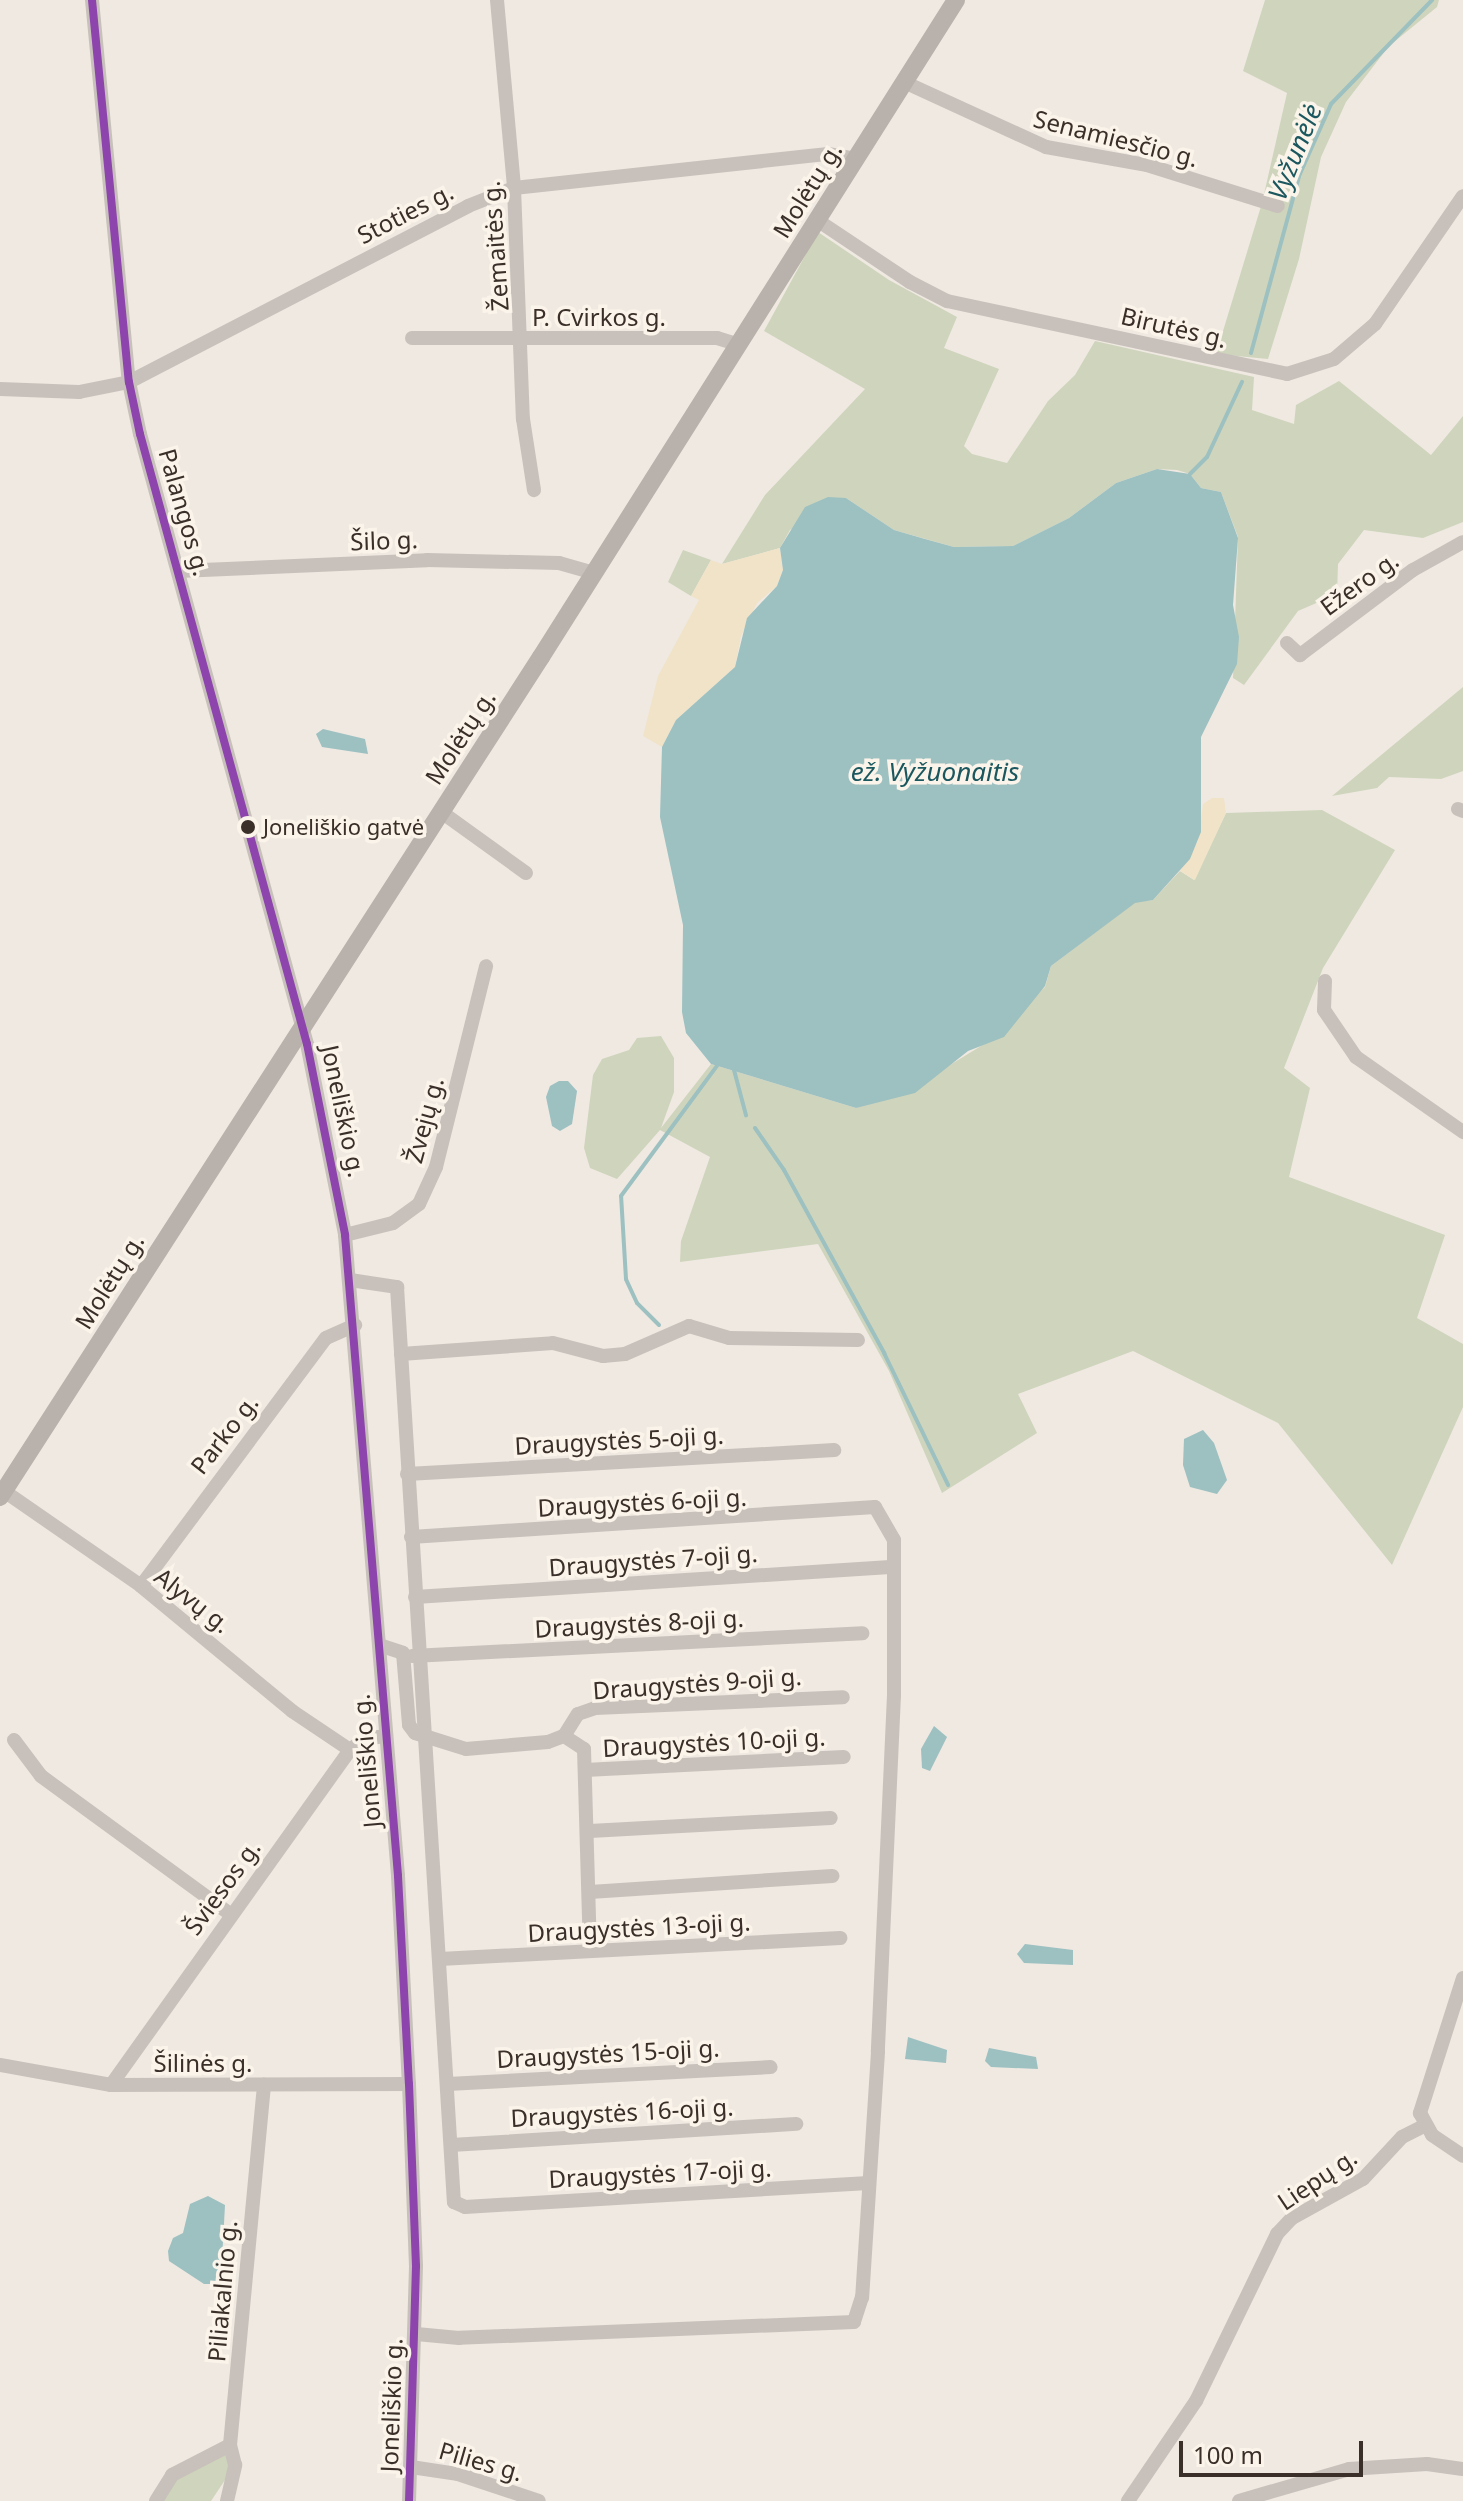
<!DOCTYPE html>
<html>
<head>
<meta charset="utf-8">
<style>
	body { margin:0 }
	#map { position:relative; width:1463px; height:2501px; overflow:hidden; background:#efe9e2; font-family:"Noto Sans",sans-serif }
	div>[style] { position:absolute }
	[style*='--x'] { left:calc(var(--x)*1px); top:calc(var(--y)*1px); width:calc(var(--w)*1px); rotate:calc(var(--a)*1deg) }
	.green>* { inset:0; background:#cfd5bc }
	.sand>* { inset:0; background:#f0e3c8 }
	.water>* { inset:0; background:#9dc0c1 }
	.stream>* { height:4px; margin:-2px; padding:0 2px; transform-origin:2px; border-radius:2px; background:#9dc0c1 }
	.street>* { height:14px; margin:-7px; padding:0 7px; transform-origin:7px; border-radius:7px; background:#c8c1bb }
	.secondary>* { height:18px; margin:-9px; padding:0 9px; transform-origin:9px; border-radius:9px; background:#b9b1ab }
	.bus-1>* { height:8px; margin:-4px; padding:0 4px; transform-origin:4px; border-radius:4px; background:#8e44ad }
	.dots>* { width:22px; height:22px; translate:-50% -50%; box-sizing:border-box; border:4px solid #fbf4ea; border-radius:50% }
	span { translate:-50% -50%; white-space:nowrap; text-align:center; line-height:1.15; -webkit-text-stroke:7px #fbf4ea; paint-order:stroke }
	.bus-label { font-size:22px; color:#3a2f29 }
	.left { translate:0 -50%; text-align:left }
	.street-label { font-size:24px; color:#3a2f29 }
	.water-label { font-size:26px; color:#1b575e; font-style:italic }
	.scale { position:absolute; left:1179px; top:2441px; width:184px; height:36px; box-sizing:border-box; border:4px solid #3a2f29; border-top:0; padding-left:10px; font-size:24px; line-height:28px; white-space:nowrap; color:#3a2f29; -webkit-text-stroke:6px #fbf4ea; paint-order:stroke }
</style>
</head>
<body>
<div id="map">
	<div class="green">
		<i style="clip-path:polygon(1265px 0,1439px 0,1437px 7px,1389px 46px,1346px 102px,1321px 157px,1299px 259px,1268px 359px,1216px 354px,1262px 203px,1287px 93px,1243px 71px)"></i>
		<i style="clip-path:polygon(818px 232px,889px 280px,957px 317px,944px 348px,999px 369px,964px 446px,972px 454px,1007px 463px,1048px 401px,1075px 375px,1095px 341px,1254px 377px,1252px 410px,1294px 424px,1296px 405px,1339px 381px,1431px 455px,1463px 416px,1463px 522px,1423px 538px,1364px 530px,1338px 564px,1337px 594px,1298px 611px,1244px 685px,1233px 678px,1238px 537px,1221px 492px,1201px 488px,1190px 474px,1177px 470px,1157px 469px,1116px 483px,1069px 518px,1013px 546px,954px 547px,894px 530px,846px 498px,790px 530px,780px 548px,722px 564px,765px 495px,865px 389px,764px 331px)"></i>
		<i style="clip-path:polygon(683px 550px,711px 560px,691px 596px,668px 582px)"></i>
		<i style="clip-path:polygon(1463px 687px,1463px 771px,1441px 779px,1389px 777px,1377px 788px,1332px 796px)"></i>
		<i style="clip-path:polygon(1322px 810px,1395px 850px,1323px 968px,1284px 1068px,1310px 1088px,1289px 1177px,1445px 1235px,1417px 1318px,1463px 1344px,1463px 1407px,1392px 1565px,1278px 1423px,1133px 1351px,1018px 1394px,1037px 1433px,942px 1493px,889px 1371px,818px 1244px,680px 1262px,681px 1241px,710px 1157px,660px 1130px,617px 1179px,590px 1168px,584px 1148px,593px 1075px,602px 1059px,629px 1050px,637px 1038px,661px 1036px,674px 1058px,674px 1092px,661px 1128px,711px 1064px,856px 1108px,945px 1068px,981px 1046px,1045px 987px,1051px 966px,1135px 902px,1153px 900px,1180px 871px,1194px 880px,1226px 813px)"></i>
		<i style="clip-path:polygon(230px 2445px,235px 2465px,211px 2501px,156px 2501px,172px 2475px)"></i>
	</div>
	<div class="sand">
		<i style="clip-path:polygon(780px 548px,783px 570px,777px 586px,757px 603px,741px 636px,735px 667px,676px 720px,662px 747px,643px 736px,658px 676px,699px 600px,691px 596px,711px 560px,722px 564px)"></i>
		<i style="clip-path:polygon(1212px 798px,1224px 798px,1226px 813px,1195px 880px,1180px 871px,1198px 841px,1203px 804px)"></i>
	</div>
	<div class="water">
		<i style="clip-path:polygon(1157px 469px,1190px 474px,1201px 488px,1221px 492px,1238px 538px,1233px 605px,1239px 637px,1237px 664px,1201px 737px,1201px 832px,1190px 859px,1153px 900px,1135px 903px,1051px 966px,1045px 986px,1004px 1037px,968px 1051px,915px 1093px,856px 1108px,711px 1064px,686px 1033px,682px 1012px,683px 925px,660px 817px,662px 747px,676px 720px,735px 667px,747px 618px,777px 586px,783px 570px,780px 548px,805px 507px,828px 497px,846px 498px,894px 530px,925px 539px,954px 547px,1013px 546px,1069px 518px,1116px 483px)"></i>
		<i style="clip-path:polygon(323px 729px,365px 739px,368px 754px,322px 747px,316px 734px)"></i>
		<i style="clip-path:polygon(559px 1081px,568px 1081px,577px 1091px,572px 1124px,560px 1131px,552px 1126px,546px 1097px,550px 1086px)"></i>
		<i style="clip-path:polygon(1203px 1430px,1214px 1443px,1227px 1480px,1217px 1494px,1190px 1487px,1183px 1465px,1184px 1439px)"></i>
		<i style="clip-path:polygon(934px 1726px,947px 1737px,930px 1771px,922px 1768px,921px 1749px)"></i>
		<i style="clip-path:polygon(1025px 1944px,1073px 1950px,1073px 1965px,1024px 1963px,1017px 1954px)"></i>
		<i style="clip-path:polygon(908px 2037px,947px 2050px,946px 2063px,905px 2059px)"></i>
		<i style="clip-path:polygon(989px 2048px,1036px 2057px,1038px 2069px,991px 2067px,985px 2061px)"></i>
		<i style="clip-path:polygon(208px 2196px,225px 2205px,221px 2278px,213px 2284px,204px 2284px,169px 2261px,168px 2251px,173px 2238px,183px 2233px,190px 2204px)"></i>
	</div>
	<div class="stream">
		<i style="--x:1251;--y:353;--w:183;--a:-74.8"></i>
		<i style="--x:1299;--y:176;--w:79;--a:-66"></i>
		<i style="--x:1331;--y:104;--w:145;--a:-45.8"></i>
		<i style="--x:1190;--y:474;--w:24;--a:-45"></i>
		<i style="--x:1207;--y:457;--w:83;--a:-65"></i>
		<i style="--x:734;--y:1070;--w:47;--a:75.1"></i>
		<i style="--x:755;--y:1128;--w:51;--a:55.4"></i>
		<i style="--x:784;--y:1170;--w:209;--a:61.3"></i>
		<i style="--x:884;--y:1353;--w:147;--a:64.1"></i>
		<i style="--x:659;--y:1325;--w:31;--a:-135"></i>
		<i style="--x:637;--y:1303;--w:26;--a:-115"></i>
		<i style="--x:626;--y:1279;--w:83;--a:-93.4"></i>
		<i style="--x:621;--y:1196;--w:162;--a:-53.6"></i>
	</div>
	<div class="street">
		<i style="--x:92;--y:0;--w:384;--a:84.5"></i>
		<i style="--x:129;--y:382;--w:53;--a:78.1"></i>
		<i style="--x:140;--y:434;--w:632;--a:74.69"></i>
		<i style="--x:307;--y:1044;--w:195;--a:78.7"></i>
		<i style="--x:345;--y:1235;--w:643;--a:85.27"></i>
		<i style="--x:398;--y:1876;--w:208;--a:87"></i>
		<i style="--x:409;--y:2084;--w:182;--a:87.8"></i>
		<i style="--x:416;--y:2266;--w:235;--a:91.7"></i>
		<i style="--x:497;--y:0;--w:189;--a:84.8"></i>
		<i style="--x:514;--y:188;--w:231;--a:87.8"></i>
		<i style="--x:523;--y:419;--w:72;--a:81.2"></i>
		<i style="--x:904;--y:82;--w:156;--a:24.6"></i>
		<i style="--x:1046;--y:147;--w:103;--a:10.1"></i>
		<i style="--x:1147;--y:165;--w:137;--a:17.4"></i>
		<i style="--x:817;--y:220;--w:112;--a:33.7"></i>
		<i style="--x:910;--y:282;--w:42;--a:27.2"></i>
		<i style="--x:947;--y:301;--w:348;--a:12.1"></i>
		<i style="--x:1287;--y:374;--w:49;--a:-17.7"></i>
		<i style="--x:1334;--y:359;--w:54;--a:-40.5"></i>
		<i style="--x:1375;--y:324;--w:155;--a:-55.5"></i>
		<i style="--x:412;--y:338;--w:305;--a:0"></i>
		<i style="--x:717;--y:338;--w:21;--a:17"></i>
		<i style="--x:0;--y:389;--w:79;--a:2.2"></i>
		<i style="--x:79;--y:392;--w:51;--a:-11.3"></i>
		<i style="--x:129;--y:382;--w:382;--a:-27.4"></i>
		<i style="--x:468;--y:206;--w:49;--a:-21.4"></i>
		<i style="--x:514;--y:188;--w:316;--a:-6.2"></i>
		<i style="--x:828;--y:154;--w:27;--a:10"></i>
		<i style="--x:179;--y:571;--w:248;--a:-2.5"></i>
		<i style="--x:427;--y:560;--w:132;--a:1.3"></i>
		<i style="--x:559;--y:563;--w:32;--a:16"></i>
		<i style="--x:1287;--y:643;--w:18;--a:43"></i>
		<i style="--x:1300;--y:655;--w:141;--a:-37"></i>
		<i style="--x:1413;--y:570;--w:57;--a:-29.2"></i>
		<i style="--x:1458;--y:809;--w:5;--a:22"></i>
		<i style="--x:440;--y:811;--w:106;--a:35.8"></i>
		<i style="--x:1325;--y:981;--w:29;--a:92"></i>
		<i style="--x:1324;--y:1010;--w:57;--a:55.8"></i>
		<i style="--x:1356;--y:1057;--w:131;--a:35"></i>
		<i style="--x:345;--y:1235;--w:49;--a:-14"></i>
		<i style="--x:393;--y:1223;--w:32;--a:-36"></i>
		<i style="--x:419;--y:1204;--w:41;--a:-65.3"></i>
		<i style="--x:436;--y:1167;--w:207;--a:-76"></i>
		<i style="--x:350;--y:1280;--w:48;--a:8.5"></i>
		<i style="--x:397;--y:1287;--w:917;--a:86.44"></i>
		<i style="--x:454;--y:2202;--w:12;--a:24"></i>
		<i style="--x:465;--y:2207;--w:404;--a:-3.4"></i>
		<i style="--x:401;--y:1354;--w:152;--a:-4.1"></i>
		<i style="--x:553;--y:1343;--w:52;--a:14.6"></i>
		<i style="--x:603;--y:1356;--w:22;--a:-5"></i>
		<i style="--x:625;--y:1354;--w:70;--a:-23.6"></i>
		<i style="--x:689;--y:1326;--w:42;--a:16.7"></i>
		<i style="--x:729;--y:1338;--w:129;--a:0.9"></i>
		<i style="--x:407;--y:1474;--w:428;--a:-3.2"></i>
		<i style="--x:4;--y:1491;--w:167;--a:34.7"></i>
		<i style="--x:141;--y:1586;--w:196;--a:39.6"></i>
		<i style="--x:292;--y:1711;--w:70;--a:33.9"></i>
		<i style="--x:411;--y:1537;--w:465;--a:-3.7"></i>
		<i style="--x:875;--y:1507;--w:38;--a:60"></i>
		<i style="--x:894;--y:1540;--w:155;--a:90"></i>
		<i style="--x:894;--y:1695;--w:357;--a:92.6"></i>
		<i style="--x:878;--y:2052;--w:246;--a:93.7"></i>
		<i style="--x:862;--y:2297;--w:26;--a:108"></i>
		<i style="--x:854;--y:2322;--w:395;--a:177.7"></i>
		<i style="--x:459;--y:2338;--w:43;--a:-174.7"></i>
		<i style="--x:141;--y:1586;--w:309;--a:-53.3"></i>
		<i style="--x:326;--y:1338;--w:32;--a:-24"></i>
		<i style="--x:415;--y:1597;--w:480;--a:-3.6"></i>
		<i style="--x:379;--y:1645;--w:25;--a:18"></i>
		<i style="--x:403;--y:1653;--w:72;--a:85.2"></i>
		<i style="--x:409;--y:1725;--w:10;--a:53"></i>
		<i style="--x:415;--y:1733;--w:53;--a:17.4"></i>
		<i style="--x:466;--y:1749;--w:82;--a:-4.9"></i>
		<i style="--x:548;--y:1742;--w:17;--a:-21"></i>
		<i style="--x:564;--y:1736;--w:26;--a:-58"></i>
		<i style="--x:578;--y:1714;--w:18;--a:-19"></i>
		<i style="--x:595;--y:1708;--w:248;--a:-2.5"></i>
		<i style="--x:412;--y:1656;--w:451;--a:-2.9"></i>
		<i style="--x:564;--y:1736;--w:24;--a:33"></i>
		<i style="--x:584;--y:1749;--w:202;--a:88.3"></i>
		<i style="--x:14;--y:1740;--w:45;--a:53.1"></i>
		<i style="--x:41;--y:1776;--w:233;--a:36.1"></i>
		<i style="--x:585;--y:1770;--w:259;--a:-2.9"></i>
		<i style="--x:590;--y:1831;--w:241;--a:-3.1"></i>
		<i style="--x:590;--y:1892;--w:243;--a:-3.8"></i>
		<i style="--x:440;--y:1959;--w:401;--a:-3"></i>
		<i style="--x:1463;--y:1978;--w:142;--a:107.7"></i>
		<i style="--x:1420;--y:2113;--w:25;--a:61"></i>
		<i style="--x:1432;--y:2135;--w:37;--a:34"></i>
		<i style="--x:0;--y:2065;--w:113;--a:10.2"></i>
		<i style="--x:111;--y:2085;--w:298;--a:-0.2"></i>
		<i style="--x:448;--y:2084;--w:323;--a:-3"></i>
		<i style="--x:111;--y:2085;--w:412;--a:-54.5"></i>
		<i style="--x:350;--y:1750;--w:18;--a:-38"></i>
		<i style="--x:364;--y:1739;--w:22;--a:-8"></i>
		<i style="--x:451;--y:2145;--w:346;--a:-3.5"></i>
		<i style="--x:411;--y:2467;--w:48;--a:8.5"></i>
		<i style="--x:458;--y:2474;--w:85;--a:18.4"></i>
		<i style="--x:156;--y:2501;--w:31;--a:-58"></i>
		<i style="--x:172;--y:2475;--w:65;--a:-27.3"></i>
		<i style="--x:227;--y:2501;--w:37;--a:-77"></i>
		<i style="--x:235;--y:2465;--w:21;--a:-104"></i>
		<i style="--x:230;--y:2445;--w:362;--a:-84.6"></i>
		<i style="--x:1128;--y:2501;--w:121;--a:-55.8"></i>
		<i style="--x:1196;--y:2401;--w:186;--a:-64.1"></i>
		<i style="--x:1277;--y:2234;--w:22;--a:-47"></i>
		<i style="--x:1292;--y:2218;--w:81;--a:-28.8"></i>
		<i style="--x:1363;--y:2179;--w:57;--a:-47.1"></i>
		<i style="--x:1402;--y:2137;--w:25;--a:-27"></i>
		<i style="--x:1239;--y:2501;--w:115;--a:-16.2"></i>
		<i style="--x:1349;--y:2469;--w:78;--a:-3.7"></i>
		<i style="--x:1427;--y:2464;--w:36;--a:8"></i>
	</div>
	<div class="secondary">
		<i style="--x:0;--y:1497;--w:999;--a:-57.22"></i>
		<i style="--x:541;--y:657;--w:777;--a:-57.72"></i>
	</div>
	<div class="bus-1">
		<i style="--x:92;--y:0;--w:384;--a:84.5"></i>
		<i style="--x:129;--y:382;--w:53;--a:78.1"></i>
		<i style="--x:140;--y:434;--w:632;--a:74.69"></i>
		<i style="--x:307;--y:1044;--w:195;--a:78.7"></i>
		<i style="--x:345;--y:1235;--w:643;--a:85.27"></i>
		<i style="--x:398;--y:1876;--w:208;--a:87"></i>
		<i style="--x:409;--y:2084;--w:182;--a:87.8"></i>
		<i style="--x:416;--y:2266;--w:235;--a:91.7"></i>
	</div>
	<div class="dots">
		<i style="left:248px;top:827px;background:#3a2f29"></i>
	</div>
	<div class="bus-label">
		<span class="left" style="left:263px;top:827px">Joneliškio gatvė</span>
	</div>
	<div class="street-label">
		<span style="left:1116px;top:138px;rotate:14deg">Senamiesčio g.</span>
		<span style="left:807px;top:190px;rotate:-58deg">Molėtų g.</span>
		<span style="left:405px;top:213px;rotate:-27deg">Stoties g.</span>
		<span style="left:495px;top:246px;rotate:-94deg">Žemaitės g.</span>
		<span style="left:599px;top:317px">P. Cvirkos g.</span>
		<span style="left:1174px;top:327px;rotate:13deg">Birutės g.</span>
		<span style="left:185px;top:512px;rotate:74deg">Palangos g.</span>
		<span style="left:384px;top:540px;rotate:-2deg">Šilo g.</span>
		<span style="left:1359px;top:583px;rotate:-36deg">Ežero g.</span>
		<span style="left:460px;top:737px;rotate:-57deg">Molėtų g.</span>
		<span style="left:344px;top:1111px;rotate:78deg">Joneliškio g.</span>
		<span style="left:424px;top:1120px;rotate:-75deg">Žvejų g.</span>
		<span style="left:109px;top:1281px;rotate:-58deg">Molėtų g.</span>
		<span style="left:224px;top:1434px;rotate:-52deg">Parko g.</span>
		<span style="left:619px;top:1440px;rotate:-3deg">Draugystės 5-oji g.</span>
		<span style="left:642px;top:1502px;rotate:-3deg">Draugystės 6-oji g.</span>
		<span style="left:653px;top:1560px;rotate:-4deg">Draugystės 7-oji g.</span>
		<span style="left:193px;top:1600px;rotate:38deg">Alyvų g.</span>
		<span style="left:639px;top:1623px;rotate:-3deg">Draugystės 8-oji g.</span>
		<span style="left:697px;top:1683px;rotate:-4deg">Draugystės 9-oji g.</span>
		<span style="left:714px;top:1742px;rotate:-3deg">Draugystės 10-oji g.</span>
		<span style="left:366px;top:1761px;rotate:-95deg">Joneliškio g.</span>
		<span style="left:222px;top:1887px;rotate:-54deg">Šviesos g.</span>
		<span style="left:639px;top:1927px;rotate:-3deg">Draugystės 13-oji g.</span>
		<span style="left:608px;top:2053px;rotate:-3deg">Draugystės 15-oji g.</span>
		<span style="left:203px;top:2063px">Šilinės g.</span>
		<span style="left:622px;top:2112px;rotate:-3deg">Draugystės 16-oji g.</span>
		<span style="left:660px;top:2173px;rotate:-3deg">Draugystės 17-oji g.</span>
		<span style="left:1317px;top:2179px;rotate:-34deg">Liepų g.</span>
		<span style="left:222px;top:2291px;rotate:-85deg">Piliakalnio g.</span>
		<span style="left:391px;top:2405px;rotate:-88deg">Joneliškio g.</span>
		<span style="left:481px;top:2461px;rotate:16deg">Pilies g.</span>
	</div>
	<div class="water-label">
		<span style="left:1295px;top:152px;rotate:-68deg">Vyžunėlė</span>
		<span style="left:935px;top:772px">ež. Vyžuonaitis</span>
	</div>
	<div class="scale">100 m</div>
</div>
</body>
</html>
